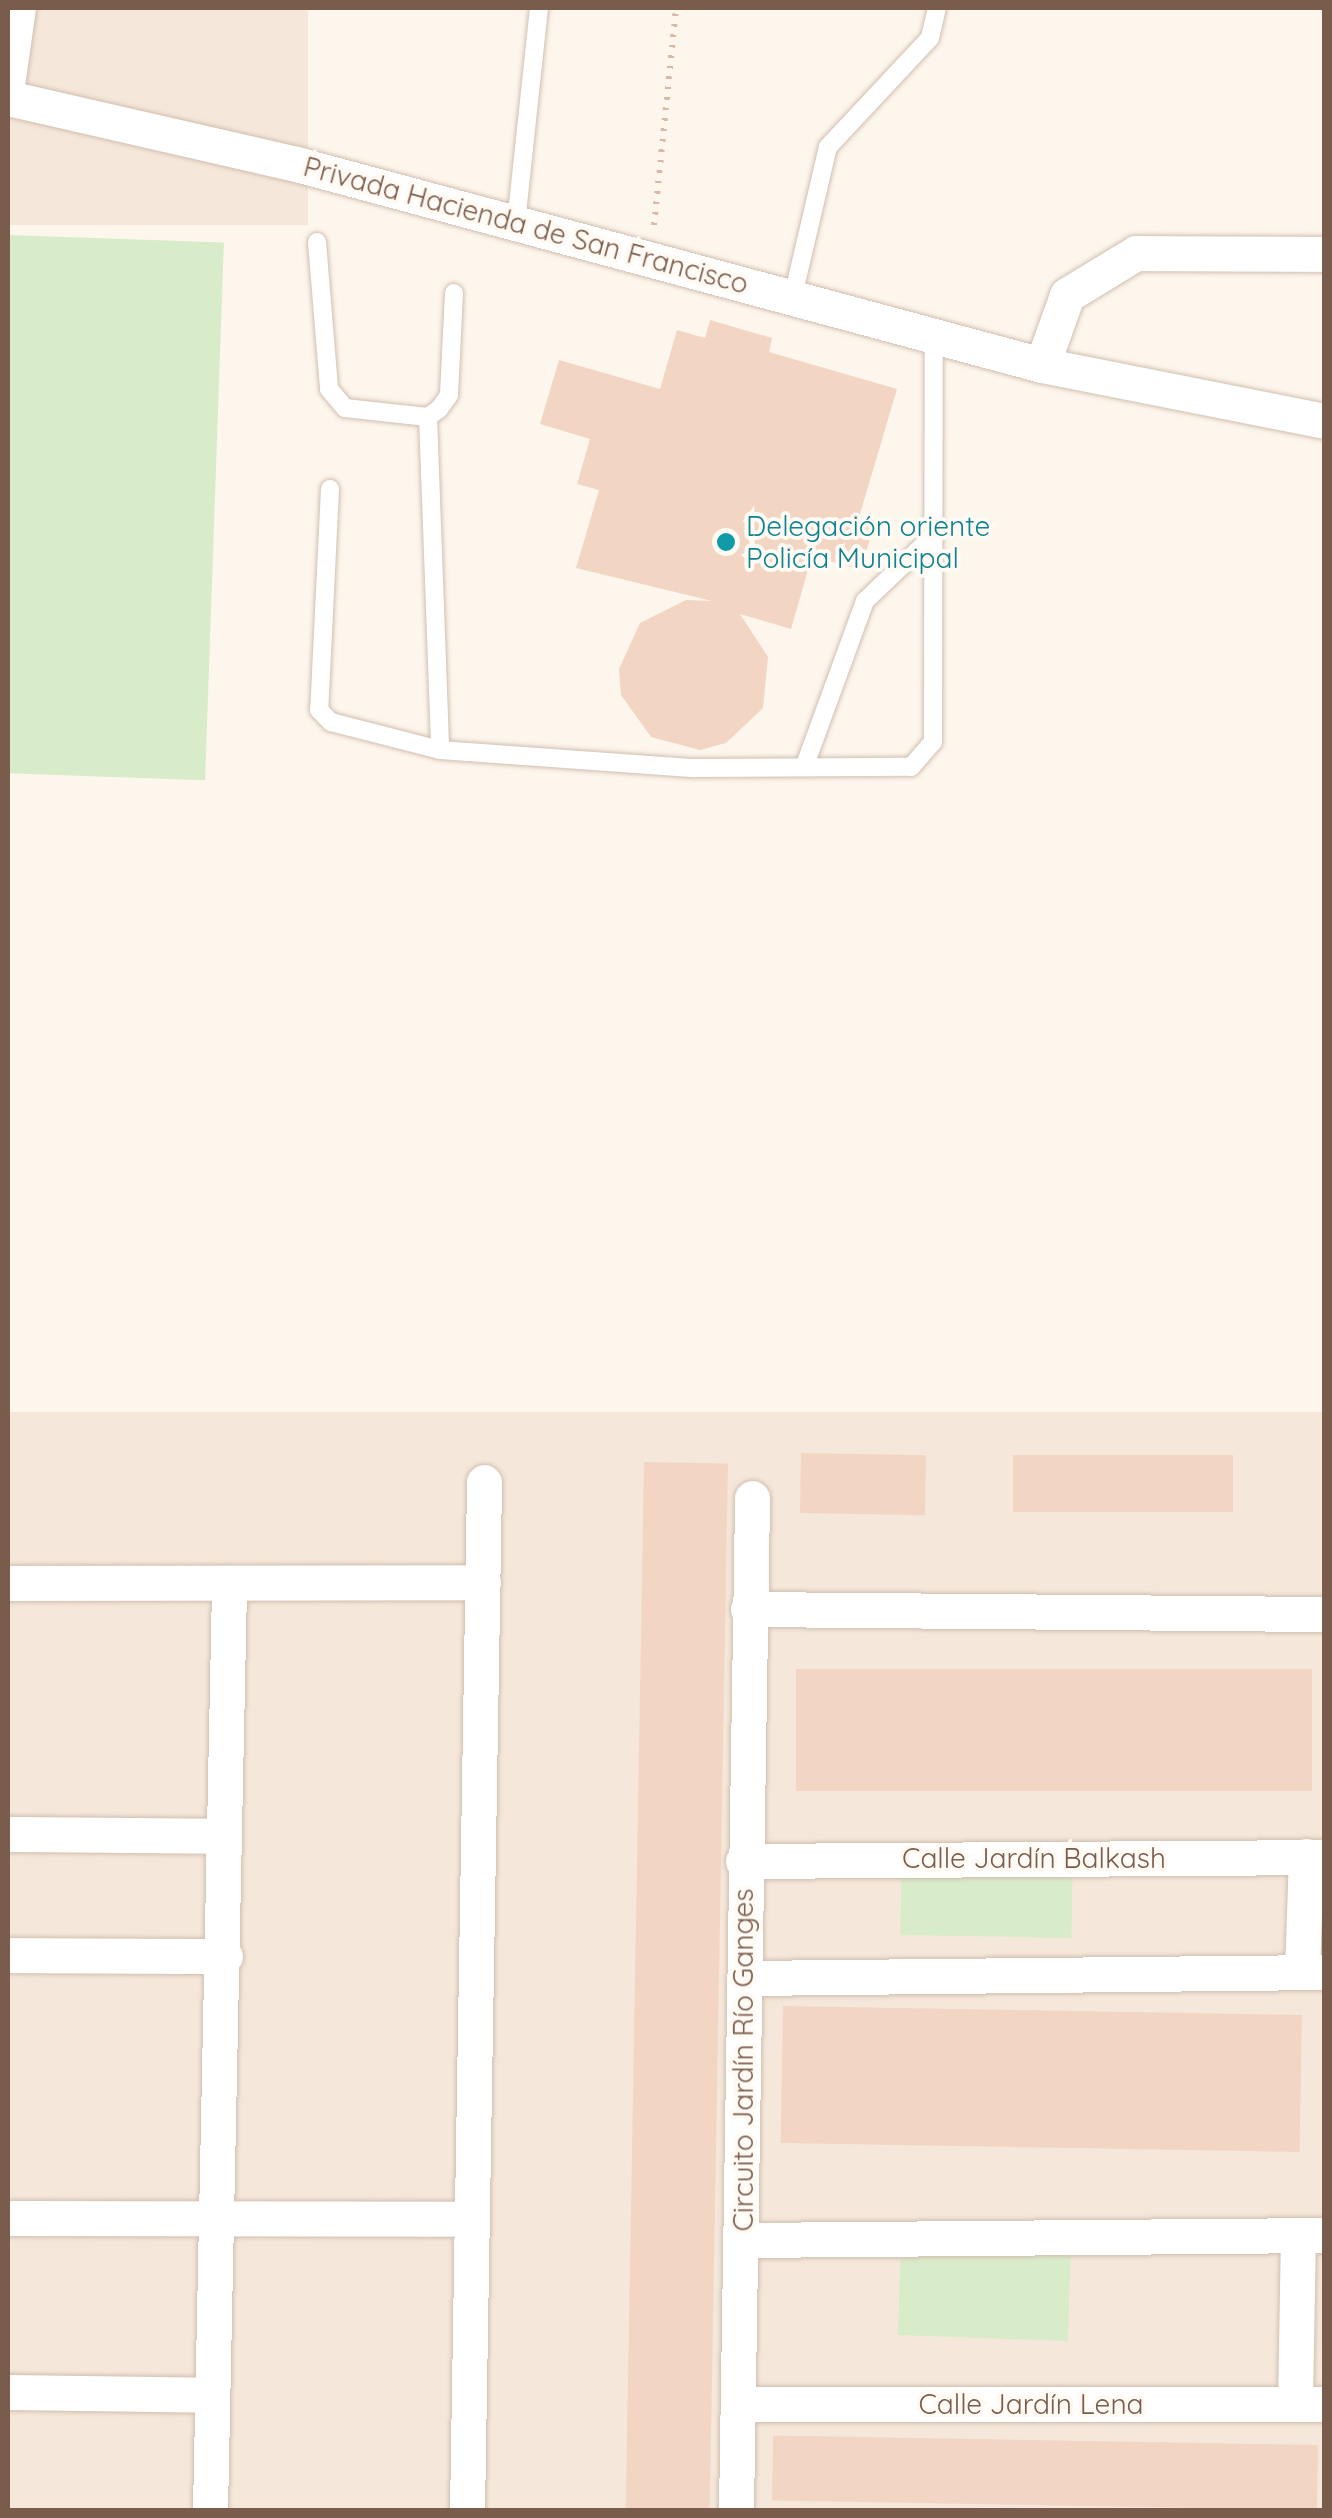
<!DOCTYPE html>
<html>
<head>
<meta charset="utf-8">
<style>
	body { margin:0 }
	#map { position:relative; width:1332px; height:2518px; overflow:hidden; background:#fdf6ec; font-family:Quicksand,sans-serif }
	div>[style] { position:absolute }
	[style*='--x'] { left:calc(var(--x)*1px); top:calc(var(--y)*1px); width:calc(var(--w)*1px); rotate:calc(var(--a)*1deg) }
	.residential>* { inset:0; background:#f5e8da; transform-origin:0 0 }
	.green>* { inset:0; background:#d8ecc9; transform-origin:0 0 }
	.building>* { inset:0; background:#f3d5c3; transform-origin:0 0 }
	.path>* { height:6px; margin-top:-3px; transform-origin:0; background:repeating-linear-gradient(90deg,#d9b8a5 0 2.5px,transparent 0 10.5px) }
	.roads { filter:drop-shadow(0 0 2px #d1beb0) drop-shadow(0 0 2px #d1beb0) }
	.lane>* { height:18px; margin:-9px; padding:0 9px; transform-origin:9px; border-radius:9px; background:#fff }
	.street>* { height:35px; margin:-17.5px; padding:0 17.5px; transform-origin:17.5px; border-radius:17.5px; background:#fff }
	.dots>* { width:28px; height:28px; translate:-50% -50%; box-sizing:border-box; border:5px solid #fffaf3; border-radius:50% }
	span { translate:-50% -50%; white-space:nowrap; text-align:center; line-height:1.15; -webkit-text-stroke:8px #fffaf3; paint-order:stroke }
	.street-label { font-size:28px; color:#7a5c4d }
	.culture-label { font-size:28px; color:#0d838f }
	.left { translate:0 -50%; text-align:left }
	.frame { position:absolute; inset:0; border:10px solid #7a5c4d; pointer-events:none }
</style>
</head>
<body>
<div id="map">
	<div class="residential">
		<i style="left:8px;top:8px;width:300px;height:217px"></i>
		<i style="left:8px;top:1412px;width:1316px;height:1098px"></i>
	</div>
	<div class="green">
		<i style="left:8px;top:235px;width:216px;height:538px;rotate:2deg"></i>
		<i style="left:902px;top:1845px;width:171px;height:90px;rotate:1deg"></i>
		<i style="left:901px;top:2245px;width:170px;height:90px;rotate:2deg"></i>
	</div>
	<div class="building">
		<i style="clip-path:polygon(710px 320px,772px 338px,769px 352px,897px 389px,857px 524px,873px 528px,861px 570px,812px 556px,791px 629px,740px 614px,768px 657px,763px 708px,726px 743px,700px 750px,651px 737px,621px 695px,619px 669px,640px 623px,686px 600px,712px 601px,576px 568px,599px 490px,577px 484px,590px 439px,540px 424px,559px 360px,660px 389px,677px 330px,705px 338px)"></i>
		<i style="left:801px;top:1453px;width:125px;height:60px;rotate:1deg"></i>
		<i style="left:1233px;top:1455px;width:57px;height:220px;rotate:90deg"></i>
		<i style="left:644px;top:1462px;width:84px;height:1048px;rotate:1deg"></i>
		<i style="left:796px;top:1669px;width:516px;height:122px"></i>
		<i style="left:783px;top:2006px;width:519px;height:137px;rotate:1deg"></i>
		<i style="left:1318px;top:2445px;width:65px;height:545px;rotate:91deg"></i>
	</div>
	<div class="path">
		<i style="--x:654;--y:225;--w:218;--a:-84.2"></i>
	</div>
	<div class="roads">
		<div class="lane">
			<i style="--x:516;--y:223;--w:216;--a:-83.9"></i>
			<i style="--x:317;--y:242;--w:147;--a:85.3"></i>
			<i style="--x:329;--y:389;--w:25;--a:50"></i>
			<i style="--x:345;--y:408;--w:83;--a:6.2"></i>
			<i style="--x:428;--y:417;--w:14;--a:-36"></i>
			<i style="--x:439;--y:409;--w:17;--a:-54"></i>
			<i style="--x:449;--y:395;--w:102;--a:-87.2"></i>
			<i style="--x:793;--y:296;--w:153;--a:-76.8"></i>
			<i style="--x:828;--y:147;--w:149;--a:-46.9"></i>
			<i style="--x:930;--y:38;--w:31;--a:-77"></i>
			<i style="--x:428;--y:417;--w:333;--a:87.9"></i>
			<i style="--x:330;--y:489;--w:221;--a:92.8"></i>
			<i style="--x:319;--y:710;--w:17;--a:45"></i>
			<i style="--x:331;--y:722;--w:113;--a:14.4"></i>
			<i style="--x:440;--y:750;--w:255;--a:4.1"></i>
			<i style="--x:694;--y:768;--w:217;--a:-0.3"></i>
			<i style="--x:911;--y:767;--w:33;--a:-49"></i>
			<i style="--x:933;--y:742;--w:406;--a:-89.9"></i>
			<i style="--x:805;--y:765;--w:175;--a:-69.9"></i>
			<i style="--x:865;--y:601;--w:94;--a:-43.7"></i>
		</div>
		<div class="street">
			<i style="--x:8;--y:78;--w:71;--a:-81.9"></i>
			<i style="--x:8;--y:98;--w:300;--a:12.9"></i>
			<i style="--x:300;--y:165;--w:768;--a:15.09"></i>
			<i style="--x:1042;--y:365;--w:288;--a:11.2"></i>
			<i style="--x:1042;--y:365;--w:74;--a:-70.3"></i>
			<i style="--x:1067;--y:295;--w:81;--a:-31.3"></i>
			<i style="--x:1136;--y:253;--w:188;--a:0.3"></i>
			<i style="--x:8;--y:1583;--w:475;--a:-0.1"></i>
			<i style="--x:748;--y:1609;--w:576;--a:0.5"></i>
			<i style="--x:8;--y:1834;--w:216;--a:0.5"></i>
			<i style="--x:743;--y:1861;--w:581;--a:-0.39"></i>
			<i style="--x:8;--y:1955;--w:217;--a:0.3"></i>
			<i style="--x:1302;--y:1971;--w:115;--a:-88"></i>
			<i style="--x:744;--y:1978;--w:580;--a:-0.59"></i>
			<i style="--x:8;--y:2218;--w:461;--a:0.1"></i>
			<i style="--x:743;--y:2240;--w:581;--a:-0.49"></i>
			<i style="--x:8;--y:2392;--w:203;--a:0.8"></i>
			<i style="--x:738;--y:2404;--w:586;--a:0"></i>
			<i style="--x:1295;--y:2404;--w:169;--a:-89"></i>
			<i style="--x:210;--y:2510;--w:924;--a:-88.82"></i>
			<i style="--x:467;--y:2510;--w:1028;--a:-89.05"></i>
			<i style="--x:736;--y:2510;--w:1012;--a:-89.09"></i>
		</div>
	</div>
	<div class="dots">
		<i style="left:726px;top:542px;background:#0f9aa8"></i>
	</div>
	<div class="street-label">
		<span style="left:526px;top:225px;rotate:15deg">Privada Hacienda de San Francisco</span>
		<span style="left:1034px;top:1858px">Calle Jardín Balkash</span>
		<span style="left:743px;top:2060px;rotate:-90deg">Circuito Jardín Río Ganges</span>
		<span style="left:1031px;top:2404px">Calle Jardín Lena</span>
	</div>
	<div class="culture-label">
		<span class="left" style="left:746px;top:542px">Delegación oriente<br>Policía Municipal</span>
	</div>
	<div class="frame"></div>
</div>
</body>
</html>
